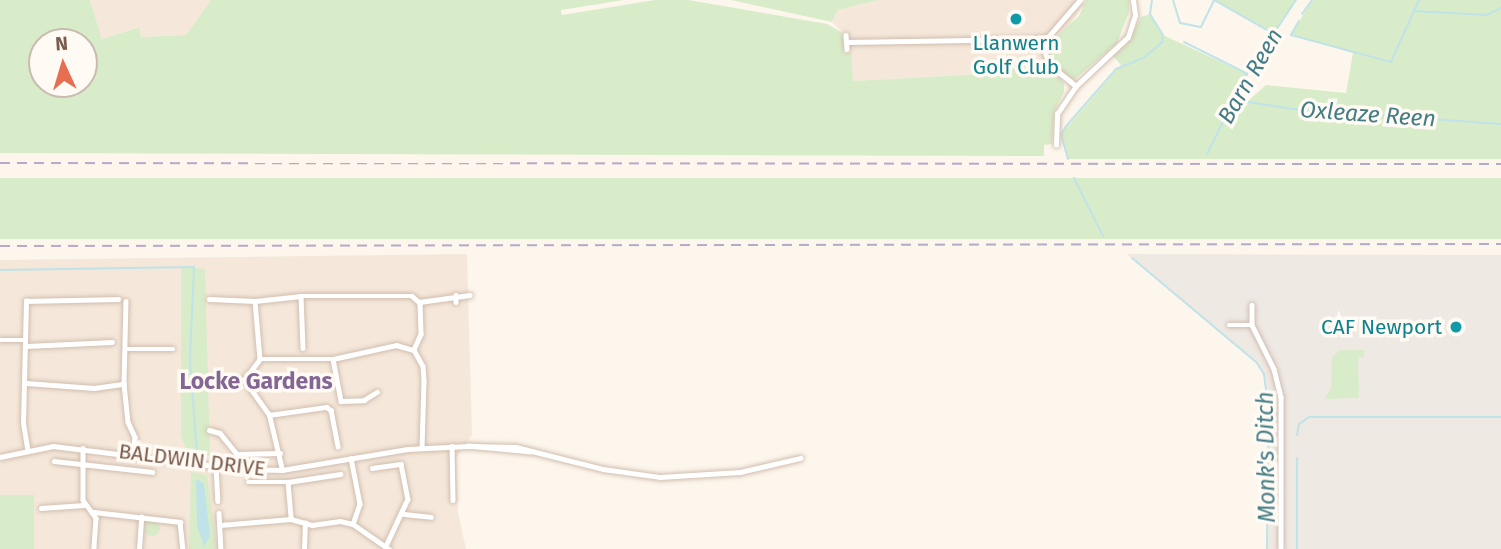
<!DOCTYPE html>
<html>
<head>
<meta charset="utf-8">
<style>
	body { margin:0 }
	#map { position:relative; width:1501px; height:549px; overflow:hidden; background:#fdf6ec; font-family:"Fira Sans",sans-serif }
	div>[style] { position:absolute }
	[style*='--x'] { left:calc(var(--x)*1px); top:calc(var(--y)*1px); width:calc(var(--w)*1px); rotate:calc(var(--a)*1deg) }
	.residential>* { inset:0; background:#f5e8da }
	.industrial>* { inset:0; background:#efe9e4 }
	.green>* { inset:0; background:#d8ecc9; transform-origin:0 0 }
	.round { border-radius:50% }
	.water>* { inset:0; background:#bfe3e8 }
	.stream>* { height:2px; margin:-1px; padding:0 1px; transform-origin:1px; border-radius:1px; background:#bfe3e8 }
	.roads { filter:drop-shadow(0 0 2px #d1beb0) drop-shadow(0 0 2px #d1beb0) }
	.minor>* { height:4.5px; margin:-2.25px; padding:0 2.25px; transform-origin:2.25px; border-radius:2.25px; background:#fff }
	.rail>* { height:2px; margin-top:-1px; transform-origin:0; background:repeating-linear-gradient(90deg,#b9a8c9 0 10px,transparent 0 17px) }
	.dots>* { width:19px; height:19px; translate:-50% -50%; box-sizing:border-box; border:4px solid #fffaf3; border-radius:50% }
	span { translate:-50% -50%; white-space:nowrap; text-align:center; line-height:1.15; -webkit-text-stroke:7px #fffaf3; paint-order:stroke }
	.culture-label { font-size:21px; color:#0d838f }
	.right { translate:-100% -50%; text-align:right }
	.street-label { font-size:21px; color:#7a5c4d }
	.water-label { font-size:23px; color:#437c86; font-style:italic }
	.neighbourhood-label { font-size:23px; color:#846695; font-weight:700 }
	.north { position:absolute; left:28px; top:28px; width:70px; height:70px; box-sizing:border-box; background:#fffaf3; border:2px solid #cabbb1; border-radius:50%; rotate:356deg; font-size:19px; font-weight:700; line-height:28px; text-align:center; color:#7a5c4d }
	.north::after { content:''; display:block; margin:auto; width:24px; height:32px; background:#e76f51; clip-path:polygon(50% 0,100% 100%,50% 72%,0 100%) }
</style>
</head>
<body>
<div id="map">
	<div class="residential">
		<i style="clip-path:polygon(90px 0,211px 0,186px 35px,141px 37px,138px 27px,102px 39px)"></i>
		<i style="clip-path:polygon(878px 0,1075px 0,1085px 3px,1062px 35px,1042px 49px,1047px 65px,982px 74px,853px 81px,843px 33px,832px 22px,838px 10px)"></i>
		<i style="clip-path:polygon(467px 254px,472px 435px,456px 458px,458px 512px,466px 549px,0 549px,0 260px)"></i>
	</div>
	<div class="industrial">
		<i style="clip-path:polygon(1127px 254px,1501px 255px,1501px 549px,1267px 549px,1269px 415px,1264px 374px,1257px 363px)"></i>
	</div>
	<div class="green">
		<i style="clip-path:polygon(evenodd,0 0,90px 0,102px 39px,139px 27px,141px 37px,186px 35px,211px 0,624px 0,561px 10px,562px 15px,655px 0,688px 0,827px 24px,843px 33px,844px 53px,851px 53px,853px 81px,982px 74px,1047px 65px,1064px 83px,1064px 92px,1054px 112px,1052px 144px,1044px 145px,1044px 156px,0 153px,0 0,42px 42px,84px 42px,84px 84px,42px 84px,42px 42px)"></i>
		<i style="clip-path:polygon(731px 0,878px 0,838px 10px,832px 22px)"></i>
		<i style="clip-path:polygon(1086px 0,1129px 0,1129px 12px,1117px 43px,1074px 80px,1056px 68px,1045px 47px,1079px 16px)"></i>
		<i style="clip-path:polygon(1213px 0,1296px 0,1274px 34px)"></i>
		<i style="clip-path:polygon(1312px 0,1501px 0,1501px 159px,1068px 159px,1061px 134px,1121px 65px,1113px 56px,1127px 44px,1141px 17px,1150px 14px,1163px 35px,1247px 74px,1237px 100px,1248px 101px,1266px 85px,1346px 93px,1353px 53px,1291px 35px)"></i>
		<i style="left:0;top:178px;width:1501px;height:61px"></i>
		<i style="clip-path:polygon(181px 267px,205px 269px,210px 456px,188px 454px,181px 436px)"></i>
		<i style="clip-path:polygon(1340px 350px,1364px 350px,1364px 357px,1358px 357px,1359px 398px,1325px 399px,1331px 388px,1332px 357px)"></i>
		<i style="clip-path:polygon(191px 472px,207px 475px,217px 549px,189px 549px)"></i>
		<i style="left:0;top:495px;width:34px;height:54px"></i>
		<i class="round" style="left:144px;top:520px;width:16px;height:16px"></i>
	</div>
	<div class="water">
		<i style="clip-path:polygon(196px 479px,204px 484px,210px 536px,204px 546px,197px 527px)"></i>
	</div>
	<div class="stream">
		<i style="--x:1173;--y:0;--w:24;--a:73"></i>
		<i style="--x:1180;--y:23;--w:21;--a:11"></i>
		<i style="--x:1201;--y:27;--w:30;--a:-64"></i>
		<i style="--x:1214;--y:0;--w:69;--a:29.5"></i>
		<i style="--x:1414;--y:11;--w:73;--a:3.1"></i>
		<i style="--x:1487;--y:15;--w:16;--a:-27"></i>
		<i style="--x:1302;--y:14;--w:17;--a:-54"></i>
		<i style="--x:1299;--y:21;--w:16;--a:120"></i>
		<i style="--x:1291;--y:35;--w:104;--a:15.1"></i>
		<i style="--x:1391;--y:62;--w:68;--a:-65.7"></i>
		<i style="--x:1184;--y:42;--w:69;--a:26.6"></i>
		<i style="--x:1236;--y:100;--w:58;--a:9"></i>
		<i style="--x:1293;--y:109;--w:209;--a:4.1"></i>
		<i style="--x:1207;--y:154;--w:89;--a:-63.4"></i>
		<i style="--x:1247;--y:74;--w:89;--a:-56.5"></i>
		<i style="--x:1068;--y:159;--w:26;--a:-106"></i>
		<i style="--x:1061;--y:134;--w:11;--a:-56"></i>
		<i style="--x:1067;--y:125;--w:74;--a:-48.8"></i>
		<i style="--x:1116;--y:69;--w:31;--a:-22"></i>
		<i style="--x:1145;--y:57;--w:23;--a:-41"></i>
		<i style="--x:1162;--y:42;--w:7;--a:-82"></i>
		<i style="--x:1163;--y:35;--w:25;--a:-122"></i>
		<i style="--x:1150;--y:14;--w:14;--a:-82"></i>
		<i style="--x:1074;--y:178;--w:65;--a:63.4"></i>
		<i style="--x:1132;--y:258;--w:163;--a:40"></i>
		<i style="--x:1257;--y:363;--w:13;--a:58"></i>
		<i style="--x:1264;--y:374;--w:41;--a:83"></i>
		<i style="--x:1269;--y:415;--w:134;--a:90.9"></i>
		<i style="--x:0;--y:270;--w:194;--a:-0.9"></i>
		<i style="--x:194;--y:267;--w:93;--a:92.5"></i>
		<i style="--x:190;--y:360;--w:93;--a:85.7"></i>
		<i style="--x:1297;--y:435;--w:11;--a:-80"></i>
		<i style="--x:1299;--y:424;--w:12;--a:-35"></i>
		<i style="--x:1309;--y:417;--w:192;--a:0"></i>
		<i style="--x:1297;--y:458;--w:91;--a:90"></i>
	</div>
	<div class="roads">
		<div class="minor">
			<i style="--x:846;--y:35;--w:14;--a:86"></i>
			<i style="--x:1041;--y:38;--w:27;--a:73"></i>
			<i style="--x:1049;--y:64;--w:35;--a:39"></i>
			<i style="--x:846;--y:42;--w:188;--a:-0.9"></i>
			<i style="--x:1034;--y:39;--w:14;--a:-8"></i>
			<i style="--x:1048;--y:37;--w:49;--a:-49.1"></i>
			<i style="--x:1056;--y:145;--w:31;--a:-88"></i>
			<i style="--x:1057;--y:114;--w:34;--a:-56"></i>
			<i style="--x:1076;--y:86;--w:71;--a:-43.3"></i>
			<i style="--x:1128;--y:37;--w:23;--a:-72"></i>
			<i style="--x:1135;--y:15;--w:15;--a:-98"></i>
			<i style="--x:456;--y:295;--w:7;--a:90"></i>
			<i style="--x:301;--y:296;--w:111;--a:0"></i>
			<i style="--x:412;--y:296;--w:11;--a:41"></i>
			<i style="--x:420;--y:303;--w:31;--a:88"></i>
			<i style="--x:421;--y:334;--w:17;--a:114"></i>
			<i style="--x:209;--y:299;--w:46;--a:2.5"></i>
			<i style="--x:255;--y:301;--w:46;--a:-6.2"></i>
			<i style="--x:301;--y:296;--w:52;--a:87.8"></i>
			<i style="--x:126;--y:301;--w:83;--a:91.4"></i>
			<i style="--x:124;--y:384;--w:38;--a:84"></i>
			<i style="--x:128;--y:422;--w:17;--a:65"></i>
			<i style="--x:135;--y:437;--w:16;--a:97"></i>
			<i style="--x:255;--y:301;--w:58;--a:85.1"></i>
			<i style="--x:419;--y:302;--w:51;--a:-7.8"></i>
			<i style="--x:1252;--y:305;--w:20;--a:90"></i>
			<i style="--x:1252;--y:325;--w:49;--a:63.4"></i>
			<i style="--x:1274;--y:369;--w:29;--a:76"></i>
			<i style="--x:1281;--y:397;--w:152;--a:90"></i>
			<i style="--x:1229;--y:325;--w:23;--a:0"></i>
			<i style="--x:0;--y:340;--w:26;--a:0"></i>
			<i style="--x:26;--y:346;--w:86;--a:-2.7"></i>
			<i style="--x:125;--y:349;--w:48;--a:0"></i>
			<i style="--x:333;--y:359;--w:43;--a:79.2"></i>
			<i style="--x:341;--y:401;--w:23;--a:-2"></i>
			<i style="--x:364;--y:400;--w:15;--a:-32"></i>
			<i style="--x:211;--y:381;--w:33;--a:-2"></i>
			<i style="--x:26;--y:383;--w:68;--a:4.2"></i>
			<i style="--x:94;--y:388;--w:30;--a:-8"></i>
			<i style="--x:269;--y:415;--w:58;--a:-8"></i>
			<i style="--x:326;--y:407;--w:6;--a:31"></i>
			<i style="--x:331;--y:410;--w:37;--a:79"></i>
			<i style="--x:209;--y:430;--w:11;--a:15"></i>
			<i style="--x:220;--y:433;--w:27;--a:51"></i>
			<i style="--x:237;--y:454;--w:43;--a:-1.3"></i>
			<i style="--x:452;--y:446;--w:54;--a:88.9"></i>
			<i style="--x:27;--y:448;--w:25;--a:-99"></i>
			<i style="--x:23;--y:423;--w:122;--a:-88.6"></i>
			<i style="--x:26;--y:301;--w:92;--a:-1.2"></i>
			<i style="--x:83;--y:448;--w:52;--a:90"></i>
			<i style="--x:83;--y:500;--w:22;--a:54"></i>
			<i style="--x:96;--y:518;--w:31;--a:94"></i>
			<i style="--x:531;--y:452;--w:63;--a:-174.6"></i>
			<i style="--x:468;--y:446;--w:48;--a:1.2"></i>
			<i style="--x:516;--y:447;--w:90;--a:14.2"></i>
			<i style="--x:603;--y:469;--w:58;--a:8"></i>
			<i style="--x:660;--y:477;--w:80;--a:-3.6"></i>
			<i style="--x:740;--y:472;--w:62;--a:-13.1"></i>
			<i style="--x:0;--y:457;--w:54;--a:-11.7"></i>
			<i style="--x:53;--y:446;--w:188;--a:7"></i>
			<i style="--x:240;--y:469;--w:42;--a:1.4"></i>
			<i style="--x:282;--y:470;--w:127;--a:-9.5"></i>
			<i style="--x:407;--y:449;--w:61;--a:-2.8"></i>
			<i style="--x:351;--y:458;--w:47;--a:78.9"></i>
			<i style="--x:360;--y:504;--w:21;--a:109"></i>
			<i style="--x:54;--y:461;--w:99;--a:6.4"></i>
			<i style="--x:216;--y:466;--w:35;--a:87"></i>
			<i style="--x:372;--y:468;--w:29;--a:-8"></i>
			<i style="--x:401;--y:464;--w:36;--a:79"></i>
			<i style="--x:408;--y:499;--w:50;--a:115"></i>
			<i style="--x:282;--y:470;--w:57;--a:-103.3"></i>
			<i style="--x:269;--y:415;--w:43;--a:-125.5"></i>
			<i style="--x:244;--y:380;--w:26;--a:-53"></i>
			<i style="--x:260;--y:359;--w:73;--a:0"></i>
			<i style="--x:333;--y:359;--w:65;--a:-12.5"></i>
			<i style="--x:396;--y:345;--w:19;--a:16"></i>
			<i style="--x:414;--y:350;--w:18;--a:61"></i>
			<i style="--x:423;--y:366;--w:15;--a:86"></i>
			<i style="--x:424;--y:381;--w:67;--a:91.7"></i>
			<i style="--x:248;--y:482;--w:40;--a:0"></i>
			<i style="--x:288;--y:482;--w:53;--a:-8.7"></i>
			<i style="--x:288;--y:482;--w:37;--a:85"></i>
			<i style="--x:41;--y:508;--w:43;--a:-4"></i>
			<i style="--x:94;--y:512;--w:87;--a:6.6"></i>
			<i style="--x:180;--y:522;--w:27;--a:84"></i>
			<i style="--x:219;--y:513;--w:36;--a:87"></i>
			<i style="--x:404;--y:514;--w:27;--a:6"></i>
			<i style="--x:220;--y:525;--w:71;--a:-4.8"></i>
			<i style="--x:291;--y:519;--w:22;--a:16"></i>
			<i style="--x:312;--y:525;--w:28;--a:-8"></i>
			<i style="--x:340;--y:521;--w:13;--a:13"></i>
			<i style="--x:353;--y:524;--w:44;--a:34.8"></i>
			<i style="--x:139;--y:549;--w:32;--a:-86"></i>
			<i style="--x:304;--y:549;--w:26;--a:-88"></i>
		</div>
	</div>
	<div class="rail">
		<i style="--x:0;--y:163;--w:1501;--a:0.04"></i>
		<i style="--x:0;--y:246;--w:1501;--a:-0.08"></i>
	</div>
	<div class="dots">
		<i style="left:1016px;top:19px;background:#0f9aa8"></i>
		<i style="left:1456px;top:327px;background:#0f9aa8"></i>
	</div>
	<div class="culture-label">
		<span style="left:1016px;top:55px">Llanwern<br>Golf Club</span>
		<span class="right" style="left:1442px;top:327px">CAF Newport</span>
	</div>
	<div class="street-label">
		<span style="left:192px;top:460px;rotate:7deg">BALDWIN DRIVE</span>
	</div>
	<div class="water-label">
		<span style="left:1250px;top:76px;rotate:-60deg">Barn Reen</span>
		<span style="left:1368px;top:114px;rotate:4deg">Oxleaze Reen</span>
		<span style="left:1266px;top:457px;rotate:-91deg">Monk's Ditch</span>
	</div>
	<div class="neighbourhood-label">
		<span style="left:256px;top:381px">Locke Gardens</span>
	</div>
	<div class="north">N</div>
</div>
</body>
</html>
